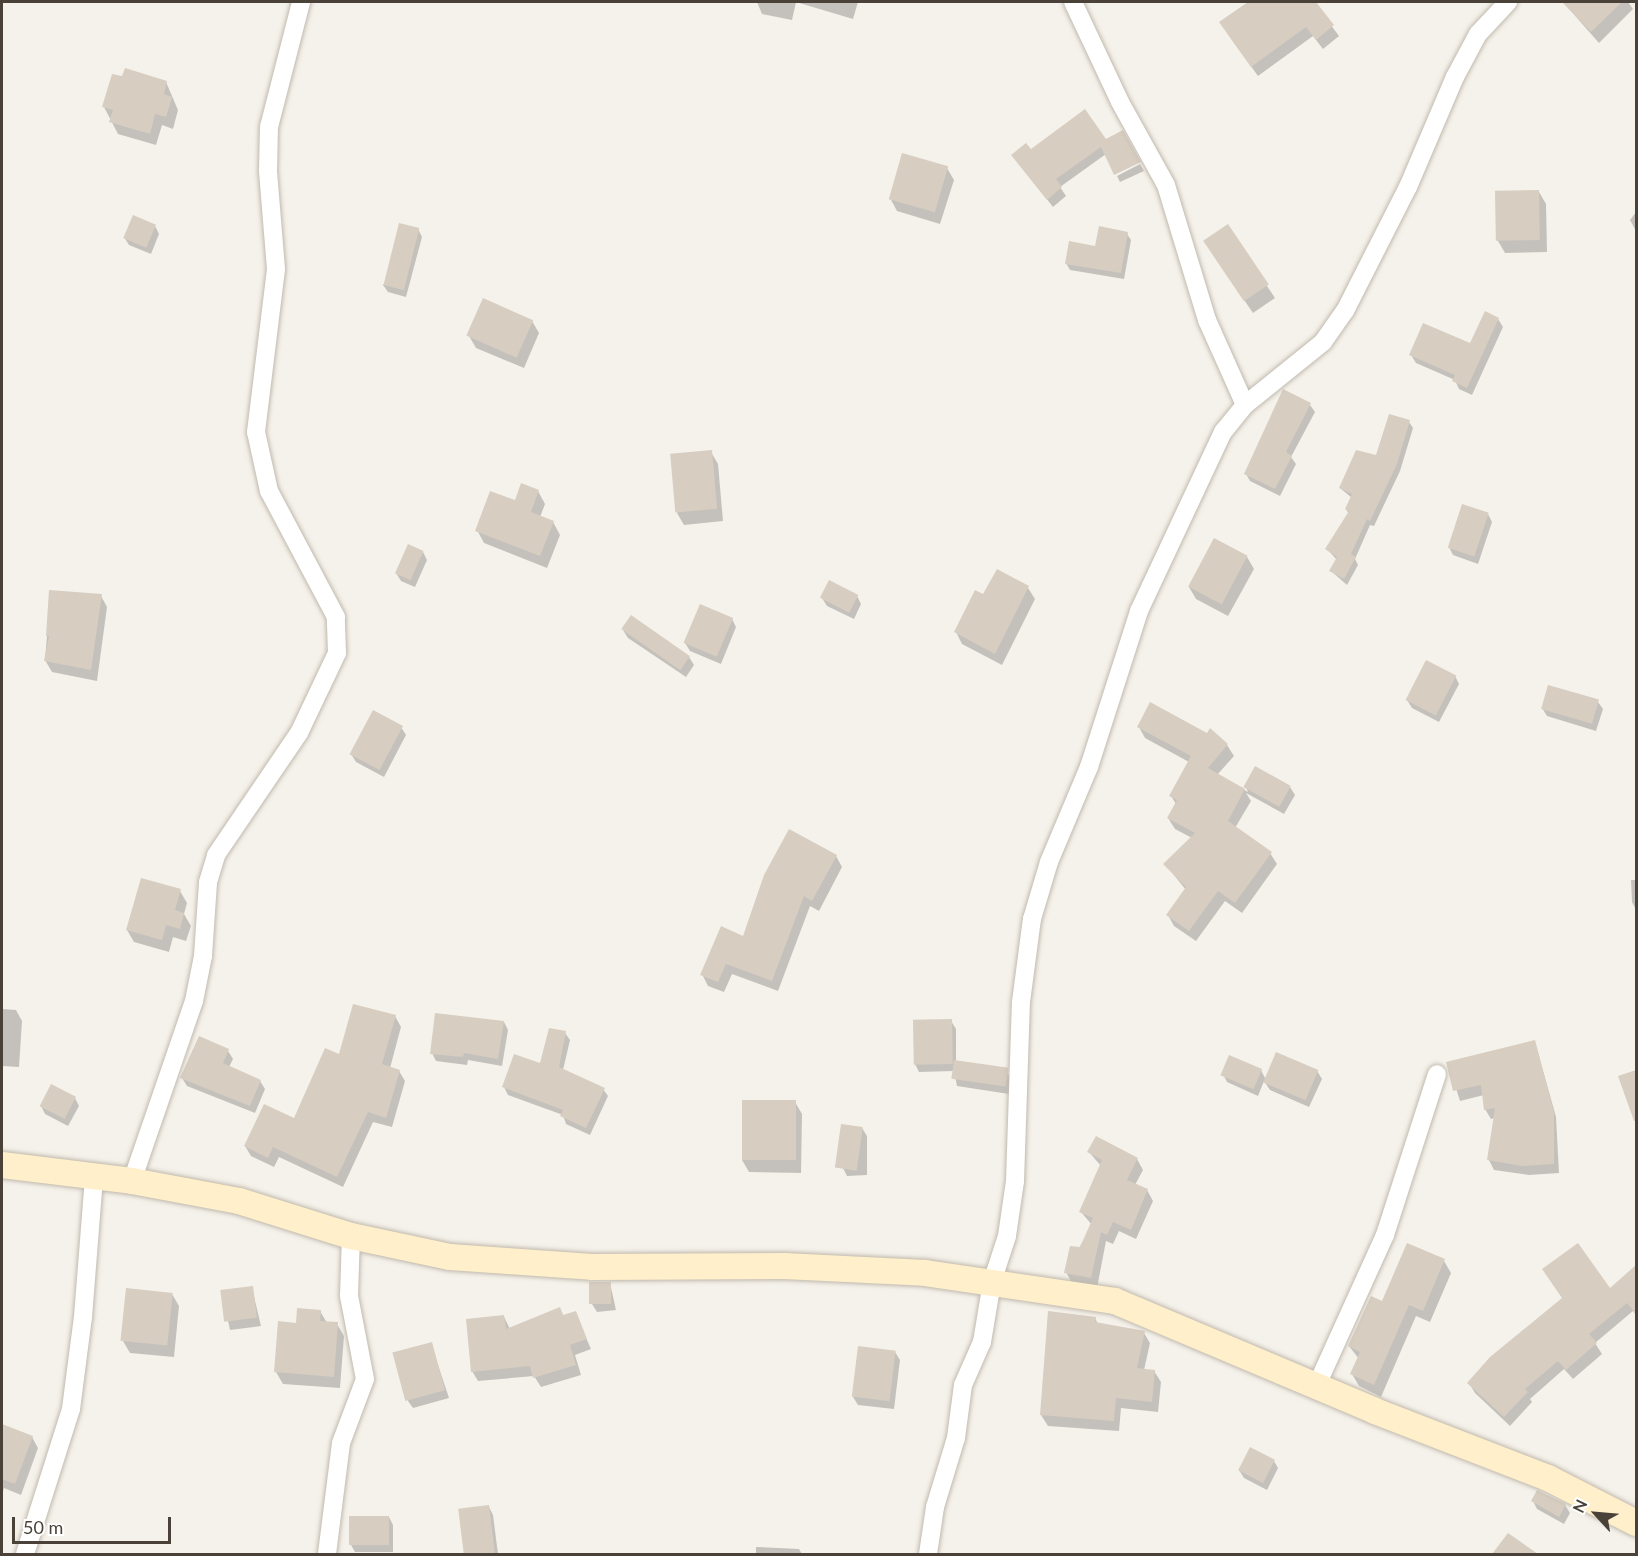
<!DOCTYPE html>
<html>
<head>
<meta charset="utf-8">
<style>
	body { margin:0 }
	#map { position:relative; width:1638px; height:1556px; overflow:hidden; background:#f5f2eb; font-family:Lato,sans-serif }
	div>[style] { position:absolute }
	[style*='--x'] { left:calc(var(--x)*1px); top:calc(var(--y)*1px); width:calc(var(--w)*1px); rotate:calc(var(--a)*1deg) }
	.shadow>* { inset:0; background:#0003 }
	.building>* { inset:0; background:#d7cdc0; transform-origin:0 0 }
	.roads { filter:drop-shadow(0 0 2px #c1b9ad) drop-shadow(0 0 2px #c1b9ad) }
	.street>* { height:18px; margin:-9px; padding:0 9px; transform-origin:9px; border-radius:9px; background:#fff }
	.secondary>* { height:26px; margin:-13px; padding:0 13px; transform-origin:13px; border-radius:13px; background:#fff0cb }
	span { translate:-50% -50%; white-space:nowrap; text-align:center; line-height:1.15; -webkit-text-stroke:4.5px #fff; paint-order:stroke }
	.frame { position:absolute; inset:0; border:3px solid #4a4238; pointer-events:none }
	.north { position:absolute; left:1566px; top:1484px; width:60px; height:60px; -webkit-text-stroke:4px #fff; paint-order:stroke; rotate:296deg; font-size:16px; font-weight:700; line-height:24px; text-align:center; color:#4a4238 }
	.north::after { content:''; display:block; margin:auto; width:21px; height:27px; background:#4a4238; clip-path:polygon(50% 0,100% 100%,50% 72%,0 100%) }
	.scale { position:absolute; left:12px; top:1517px; width:159px; height:27px; box-sizing:border-box; border:3px solid #4a4238; border-top:0; padding-left:8px; font-size:18px; line-height:21px; white-space:nowrap; color:#4a4238; -webkit-text-stroke:4px #fff; paint-order:stroke }
</style>
</head>
<body>
<div id="map">
	<div class="shadow">
		<i style="clip-path:polygon(757px 2px,858px 2px,853px 19px,796px 2px,792px 20px,762px 14px)"></i>
		<i style="clip-path:polygon(1257px 2px,1314px 2px,1339px 36px,1323px 49px,1313px 36px,1258px 76px,1227px 33px)"></i>
		<i style="clip-path:polygon(1563px 2px,1628px 2px,1633px 9px,1599px 43px)"></i>
		<i style="clip-path:polygon(166px 82px,178px 110px,173px 129px,162px 125px,156px 145px,118px 134px,104px 107px)"></i>
		<i style="clip-path:polygon(1084px 111px,1106px 154px,1060px 187px,1066px 196px,1053px 207px,1012px 155px,1030px 151px)"></i>
		<i style="clip-path:polygon(1140px 164px,1144px 171px,1120px 182px,1117px 176px)"></i>
		<i style="clip-path:polygon(947px 168px,954px 180px,940px 224px,897px 211px,890px 198px)"></i>
		<i style="clip-path:polygon(1539px 192px,1546px 204px,1547px 252px,1505px 253px,1498px 241px,1497px 193px)"></i>
		<i style="clip-path:polygon(1636px 212px,1636px 231px,1630px 220px)"></i>
		<i style="clip-path:polygon(155px 226px,159px 234px,151px 254px,129px 245px,124px 237px)"></i>
		<i style="clip-path:polygon(1227px 226px,1275px 298px,1253px 313px,1212px 253px)"></i>
		<i style="clip-path:polygon(418px 229px,422px 237px,406px 297px,388px 292px,383px 285px)"></i>
		<i style="clip-path:polygon(1127px 234px,1131px 240px,1124px 279px,1070px 270px,1066px 263px)"></i>
		<i style="clip-path:polygon(1498px 319px,1503px 327px,1472px 395px,1459px 389px,1455px 380px,1416px 363px,1411px 355px,1471px 345px)"></i>
		<i style="clip-path:polygon(532px 321px,539px 333px,524px 368px,476px 348px,469px 336px)"></i>
		<i style="clip-path:polygon(1310px 405px,1315px 412px,1291px 457px,1296px 464px,1280px 496px,1250px 481px,1246px 474px)"></i>
		<i style="clip-path:polygon(1409px 422px,1413px 428px,1400px 471px,1374px 526px,1370px 525px,1355px 559px,1358px 565px,1347px 585px,1331px 571px,1337px 560px,1327px 549px,1349px 514px,1346px 509px,1352px 498px,1340px 488px,1377px 457px)"></i>
		<i style="clip-path:polygon(711px 452px,718px 464px,723px 521px,684px 525px,677px 513px)"></i>
		<i style="clip-path:polygon(538px 491px,545px 504px,540px 517px,553px 522px,560px 535px,547px 568px,484px 543px,477px 530px,515px 502px)"></i>
		<i style="clip-path:polygon(1488px 514px,1492px 522px,1478px 564px,1453px 555px,1449px 547px)"></i>
		<i style="clip-path:polygon(423px 552px,427px 560px,415px 587px,401px 581px,396px 573px)"></i>
		<i style="clip-path:polygon(1247px 557px,1254px 569px,1228px 616px,1196px 599px,1189px 587px)"></i>
		<i style="clip-path:polygon(1028px 588px,1035px 599px,1002px 665px,962px 644px,956px 632px,984px 596px)"></i>
		<i style="clip-path:polygon(101px 596px,107px 607px,97px 681px,52px 672px,45px 660px,47px 636px)"></i>
		<i style="clip-path:polygon(857px 596px,861px 604px,854px 619px,827px 606px,822px 598px)"></i>
		<i style="clip-path:polygon(732px 619px,736px 627px,721px 664px,690px 651px,685px 643px)"></i>
		<i style="clip-path:polygon(623px 630px,689px 657px,694px 665px,686px 677px,628px 638px)"></i>
		<i style="clip-path:polygon(1455px 676px,1459px 684px,1439px 722px,1412px 708px,1407px 700px)"></i>
		<i style="clip-path:polygon(1598px 702px,1603px 709px,1596px 731px,1547px 716px,1542px 708px)"></i>
		<i style="clip-path:polygon(401px 727px,406px 735px,384px 777px,356px 762px,351px 754px)"></i>
		<i style="clip-path:polygon(1139px 727px,1227px 745px,1234px 756px,1217px 775px,1248px 792px,1246px 787px,1290px 787px,1295px 795px,1284px 814px,1246px 793px,1251px 801px,1235px 828px,1270px 853px,1277px 864px,1242px 913px,1225px 901px,1196px 941px,1174px 926px,1168px 915px,1186px 890px,1165px 864px,1192px 838px,1175px 829px,1168px 818px,1176px 804px,1171px 796px,1189px 762px,1145px 738px)"></i>
		<i style="clip-path:polygon(836px 856px,842px 867px,819px 911px,810px 906px,778px 991px,732px 974px,724px 992px,708px 986px,702px 974px)"></i>
		<i style="clip-path:polygon(1631px 880px,1636px 880px,1636px 910px,1632px 902px)"></i>
		<i style="clip-path:polygon(180px 891px,187px 903px,184px 914px,191px 926px,186px 941px,173px 937px,169px 952px,134px 942px,127px 930px)"></i>
		<i style="clip-path:polygon(2px 1009px,16px 1010px,22px 1021px,19px 1067px,2px 1066px)"></i>
		<i style="clip-path:polygon(395px 1016px,401px 1027px,390px 1068px,399px 1071px,405px 1081px,392px 1127px,373px 1122px,343px 1187px,279px 1157px,274px 1167px,251px 1156px,245px 1146px,295px 1120px,340px 1057px)"></i>
		<i style="clip-path:polygon(951px 1021px,956px 1029px,956px 1062px,1006px 1071px,1011px 1079px,1009px 1094px,957px 1086px,954px 1071px,919px 1072px,915px 1064px)"></i>
		<i style="clip-path:polygon(504px 1022px,508px 1030px,502px 1066px,468px 1060px,467px 1065px,436px 1061px,432px 1053px)"></i>
		<i style="clip-path:polygon(565px 1033px,570px 1040px,563px 1070px,603px 1089px,608px 1096px,590px 1135px,566px 1124px,563px 1115px,508px 1095px,504px 1087px,541px 1065px)"></i>
		<i style="clip-path:polygon(1535px 1042px,1556px 1117px,1559px 1173px,1529px 1175px,1494px 1170px,1489px 1160px,1495px 1118px,1491px 1119px,1485px 1109px,1484px 1095px,1460px 1101px,1448px 1063px)"></i>
		<i style="clip-path:polygon(228px 1051px,233px 1059px,229px 1067px,260px 1081px,265px 1089px,255px 1113px,187px 1086px,182px 1078px)"></i>
		<i style="clip-path:polygon(1261px 1070px,1266px 1080px,1317px 1071px,1322px 1079px,1309px 1107px,1270px 1090px,1264px 1081px,1258px 1096px,1227px 1082px,1223px 1074px)"></i>
		<i style="clip-path:polygon(1636px 1071px,1636px 1123px,1620px 1077px)"></i>
		<i style="clip-path:polygon(75px 1098px,79px 1106px,68px 1126px,45px 1114px,41px 1106px)"></i>
		<i style="clip-path:polygon(795px 1102px,802px 1114px,801px 1173px,749px 1172px,742px 1160px)"></i>
		<i style="clip-path:polygon(862px 1128px,867px 1136px,867px 1175px,847px 1176px,843px 1168px)"></i>
		<i style="clip-path:polygon(1089px 1152px,1137px 1159px,1143px 1170px,1135px 1185px,1147px 1190px,1153px 1201px,1136px 1239px,1119px 1231px,1113px 1244px,1106px 1241px,1097px 1288px,1072px 1283px,1066px 1272px,1092px 1225px,1081px 1212px,1101px 1166px)"></i>
		<i style="clip-path:polygon(1444px 1261px,1451px 1273px,1430px 1322px,1416px 1316px,1381px 1397px,1359px 1386px,1352px 1374px,1359px 1359px,1349px 1346px,1382px 1303px)"></i>
		<i style="clip-path:polygon(1636px 1267px,1636px 1315px,1633px 1311px,1595px 1343px,1602px 1354px,1573px 1379px,1564px 1369px,1530px 1399px,1532px 1402px,1510px 1426px,1475px 1393px,1469px 1383px,1563px 1299px,1544px 1270px,1610px 1291px)"></i>
		<i style="clip-path:polygon(610px 1283px,616px 1310px,597px 1312px,592px 1304px)"></i>
		<i style="clip-path:polygon(252px 1288px,261px 1326px,230px 1330px,222px 1292px)"></i>
		<i style="clip-path:polygon(172px 1294px,179px 1306px,174px 1357px,130px 1353px,123px 1341px)"></i>
		<i style="clip-path:polygon(560px 1309px,564px 1317px,575px 1313px,591px 1349px,575px 1355px,581px 1375px,541px 1387px,534px 1376px,478px 1381px,472px 1371px,504px 1317px,510px 1329px)"></i>
		<i style="clip-path:polygon(320px 1311px,327px 1323px,337px 1324px,344px 1336px,340px 1388px,283px 1384px,276px 1372px,297px 1324px)"></i>
		<i style="clip-path:polygon(1095px 1318px,1098px 1324px,1144px 1333px,1150px 1343px,1144px 1370px,1154px 1371px,1161px 1382px,1158px 1412px,1121px 1408px,1119px 1431px,1048px 1426px,1041px 1415px)"></i>
		<i style="clip-path:polygon(431px 1344px,449px 1398px,413px 1408px,408px 1401px)"></i>
		<i style="clip-path:polygon(895px 1352px,900px 1360px,894px 1409px,858px 1405px,853px 1397px)"></i>
		<i style="clip-path:polygon(2px 1426px,32px 1437px,38px 1448px,21px 1495px,4px 1488px,2px 1495px)"></i>
		<i style="clip-path:polygon(1274px 1461px,1278px 1468px,1267px 1490px,1244px 1478px,1239px 1470px)"></i>
		<i style="clip-path:polygon(1533px 1501px,1565px 1505px,1570px 1513px,1564px 1524px,1537px 1509px)"></i>
		<i style="clip-path:polygon(489px 1507px,493px 1515px,498px 1554px,465px 1554px,460px 1510px)"></i>
		<i style="clip-path:polygon(389px 1517px,393px 1525px,393px 1552px,355px 1552px,351px 1545px)"></i>
		<i style="clip-path:polygon(1508px 1535px,1535px 1554px,1494px 1554px)"></i>
		<i style="clip-path:polygon(756px 1547px,799px 1549px,802px 1554px,756px 1554px)"></i>
	</div>
	<div class="building">
		<i style="clip-path:polygon(1248px 2px,1316px 2px,1334px 25px,1316px 40px,1306px 27px,1251px 67px,1219px 22px)"></i>
		<i style="clip-path:polygon(1562px 2px,1622px 2px,1591px 32px)"></i>
		<i style="clip-path:polygon(125px 68px,167px 81px,164px 94px,172px 97px,166px 117px,155px 114px,150px 134px,109px 122px,113px 110px,102px 107px,112px 74px,122px 76px)"></i>
		<i style="clip-path:polygon(1085px 109px,1106px 139px,1123px 130px,1141px 162px,1114px 175px,1101px 147px,1056px 179px,1062px 187px,1047px 200px,1011px 155px,1026px 143px,1031px 149px)"></i>
		<i style="left:902px;top:153px;width:48px;height:48px;rotate:16deg"></i>
		<i style="left:1539px;top:190px;width:50px;height:44px;rotate:89deg"></i>
		<i style="left:133px;top:215px;width:25px;height:25px;rotate:23deg"></i>
		<i style="left:399px;top:223px;width:21px;height:64px;rotate:14deg"></i>
		<i style="left:1228px;top:224px;width:73px;height:30px;rotate:56deg"></i>
		<i style="clip-path:polygon(1099px 226px,1128px 232px,1121px 273px,1065px 264px,1069px 241px,1095px 246px)"></i>
		<i style="left:483px;top:298px;width:55px;height:41px;rotate:24deg"></i>
		<i style="clip-path:polygon(1485px 311px,1499px 318px,1467px 388px,1452px 381px,1455px 375px,1409px 355px,1423px 323px,1470px 343px)"></i>
		<i style="clip-path:polygon(1283px 389px,1311px 403px,1286px 452px,1292px 456px,1275px 489px,1244px 474px)"></i>
		<i style="clip-path:polygon(1389px 414px,1410px 420px,1397px 464px,1370px 521px,1367px 519px,1351px 554px,1356px 557px,1344px 579px,1329px 571px,1337px 557px,1325px 549px,1349px 511px,1345px 509px,1352px 494px,1339px 488px,1356px 450px,1376px 455px)"></i>
		<i style="left:712px;top:450px;width:59px;height:42px;rotate:85deg"></i>
		<i style="clip-path:polygon(521px 483px,539px 490px,531px 512px,554px 521px,540px 556px,475px 531px,490px 491px,515px 500px)"></i>
		<i style="left:1462px;top:504px;width:28px;height:46px;rotate:18deg"></i>
		<i style="left:1214px;top:538px;width:38px;height:55px;rotate:28deg"></i>
		<i style="left:408px;top:544px;width:17px;height:32px;rotate:24deg"></i>
		<i style="clip-path:polygon(997px 569px,1029px 586px,995px 654px,954px 632px,975px 590px,983px 594px)"></i>
		<i style="left:829px;top:580px;width:33px;height:20px;rotate:27deg"></i>
		<i style="clip-path:polygon(49px 590px,102px 594px,91px 670px,44px 661px,49px 636px,46px 636px)"></i>
		<i style="left:700px;top:604px;width:36px;height:42px;rotate:23deg"></i>
		<i style="left:631px;top:615px;width:72px;height:17px;rotate:35deg"></i>
		<i style="left:1426px;top:660px;width:34px;height:45px;rotate:27deg"></i>
		<i style="left:1548px;top:685px;width:53px;height:25px;rotate:16deg"></i>
		<i style="clip-path:polygon(1150px 702px,1207px 733px,1210px 728px,1228px 744px,1208px 768px,1245px 789px,1228px 821px,1272px 852px,1235px 903px,1218px 891px,1189px 931px,1166px 915px,1186px 887px,1163px 864px,1195px 833px,1167px 818px,1177px 800px,1169px 796px,1191px 756px,1137px 727px)"></i>
		<i style="left:373px;top:710px;width:34px;height:50px;rotate:28deg"></i>
		<i style="left:1255px;top:766px;width:41px;height:24px;rotate:29deg"></i>
		<i style="clip-path:polygon(789px 829px,837px 855px,812px 901px,804px 896px,772px 981px,726px 964px,718px 982px,700px 975px,721px 926px,743px 936px,764px 875px)"></i>
		<i style="clip-path:polygon(141px 878px,181px 889px,175px 910px,184px 913px,180px 929px,166px 925px,162px 940px,126px 930px)"></i>
		<i style="clip-path:polygon(353px 1004px,396px 1015px,382px 1064px,400px 1070px,386px 1118px,368px 1112px,337px 1177px,273px 1147px,268px 1158px,244px 1146px,264px 1104px,294px 1118px,325px 1048px,339px 1054px)"></i>
		<i style="clip-path:polygon(435px 1013px,504px 1021px,498px 1059px,464px 1053px,463px 1057px,430px 1054px)"></i>
		<i style="left:952px;top:1019px;width:45px;height:39px;rotate:89deg"></i>
		<i style="clip-path:polygon(549px 1028px,566px 1031px,559px 1067px,605px 1088px,586px 1128px,560px 1116px,563px 1110px,502px 1087px,514px 1054px,540px 1063px)"></i>
		<i style="clip-path:polygon(199px 1036px,229px 1049px,223px 1063px,261px 1080px,250px 1106px,180px 1078px)"></i>
		<i style="clip-path:polygon(1535px 1040px,1554px 1113px,1554px 1164px,1522px 1166px,1487px 1160px,1495px 1108px,1484px 1110px,1481px 1085px,1453px 1091px,1446px 1062px)"></i>
		<i style="left:1276px;top:1052px;width:46px;height:33px;rotate:23deg"></i>
		<i style="left:1229px;top:1055px;width:36px;height:22px;rotate:23deg"></i>
		<i style="left:954px;top:1060px;width:55px;height:19px;rotate:8deg"></i>
		<i style="clip-path:polygon(1636px 1070px,1636px 1121px,1634px 1121px,1618px 1076px)"></i>
		<i style="left:51px;top:1084px;width:28px;height:25px;rotate:27deg"></i>
		<i style="left:742px;top:1100px;width:54px;height:60px"></i>
		<i style="left:841px;top:1124px;width:22px;height:44px;rotate:8deg"></i>
		<i style="clip-path:polygon(1096px 1136px,1138px 1158px,1127px 1180px,1148px 1189px,1131px 1230px,1113px 1222px,1107px 1235px,1101px 1232px,1091px 1278px,1064px 1273px,1070px 1246px,1080px 1247px,1093px 1218px,1079px 1212px,1102px 1160px,1087px 1152px)"></i>
		<i style="clip-path:polygon(1407px 1243px,1445px 1259px,1423px 1311px,1409px 1305px,1374px 1385px,1350px 1374px,1360px 1352px,1348px 1346px,1371px 1296px,1382px 1301px)"></i>
		<i style="clip-path:polygon(1578px 1243px,1610px 1288px,1636px 1265px,1636px 1314px,1627px 1303px,1589px 1334px,1597px 1343px,1566px 1370px,1558px 1361px,1525px 1389px,1528px 1392px,1504px 1417px,1467px 1383px,1490px 1357px,1562px 1298px,1542px 1269px)"></i>
		<i style="left:589px;top:1282px;width:22px;height:22px"></i>
		<i style="left:253px;top:1286px;width:32px;height:33px;rotate:83deg"></i>
		<i style="left:126px;top:1288px;width:47px;height:53px;rotate:6deg"></i>
		<i style="clip-path:polygon(560px 1307px,563px 1315px,576px 1311px,587px 1339px,570px 1345px,576px 1365px,533px 1378px,530px 1366px,471px 1372px,466px 1319px,504px 1315px,506px 1329px)"></i>
		<i style="clip-path:polygon(297px 1308px,321px 1310px,320px 1321px,338px 1322px,334px 1377px,274px 1372px,278px 1321px,296px 1323px)"></i>
		<i style="clip-path:polygon(1048px 1311px,1096px 1317px,1095px 1322px,1145px 1331px,1137px 1368px,1155px 1370px,1152px 1402px,1116px 1398px,1114px 1421px,1040px 1415px)"></i>
		<i style="left:432px;top:1342px;width:50px;height:41px;rotate:75deg"></i>
		<i style="left:858px;top:1346px;width:38px;height:51px;rotate:7deg"></i>
		<i style="clip-path:polygon(2px 1424px,33px 1436px,15px 1484px,2px 1479px)"></i>
		<i style="left:1250px;top:1447px;width:28px;height:26px;rotate:27deg"></i>
		<i style="clip-path:polygon(1537px 1490px,1566px 1504px,1559px 1517px,1531px 1501px)"></i>
		<i style="left:489px;top:1505px;width:49px;height:31px;rotate:83deg"></i>
		<i style="left:349px;top:1516px;width:40px;height:29px"></i>
		<i style="clip-path:polygon(1508px 1533px,1538px 1554px,1492px 1554px)"></i>
	</div>
	<div class="roads">
		<div class="street">
			<i style="--x:1073;--y:2;--w:110;--a:64.8"></i>
			<i style="--x:1120;--y:102;--w:95;--a:61"></i>
			<i style="--x:1166;--y:185;--w:141;--a:73.1"></i>
			<i style="--x:1207;--y:320;--w:93;--a:65.9"></i>
			<i style="--x:132;--y:1181;--w:190;--a:-71"></i>
			<i style="--x:194;--y:1001;--w:46;--a:-78.7"></i>
			<i style="--x:203;--y:956;--w:74;--a:-86.1"></i>
			<i style="--x:208;--y:882;--w:28;--a:-73"></i>
			<i style="--x:216;--y:855;--w:148;--a:-55.8"></i>
			<i style="--x:299;--y:733;--w:89;--a:-64.6"></i>
			<i style="--x:337;--y:653;--w:36;--a:-92"></i>
			<i style="--x:336;--y:617;--w:143;--a:-118"></i>
			<i style="--x:269;--y:491;--w:60;--a:-102.4"></i>
			<i style="--x:256;--y:432;--w:164;--a:-83"></i>
			<i style="--x:276;--y:269;--w:98;--a:-94.7"></i>
			<i style="--x:268;--y:171;--w:44;--a:-88.7"></i>
			<i style="--x:269;--y:127;--w:129;--a:-75.6"></i>
			<i style="--x:1316;--y:1387;--w:167;--a:-65.6"></i>
			<i style="--x:1385;--y:1235;--w:169;--a:-72.1"></i>
			<i style="--x:25;--y:1554;--w:152;--a:-72.4"></i>
			<i style="--x:71;--y:1409;--w:93;--a:-82.6"></i>
			<i style="--x:83;--y:1317;--w:141;--a:-85.5"></i>
			<i style="--x:327;--y:1554;--w:112;--a:-82.8"></i>
			<i style="--x:341;--y:1443;--w:68;--a:-69.4"></i>
			<i style="--x:365;--y:1379;--w:85;--a:-100.9"></i>
			<i style="--x:349;--y:1296;--w:60;--a:-88.1"></i>
			<i style="--x:928;--y:1554;--w:48;--a:-81.5"></i>
			<i style="--x:935;--y:1507;--w:72;--a:-73.1"></i>
			<i style="--x:956;--y:1438;--w:53;--a:-82.5"></i>
			<i style="--x:963;--y:1385;--w:47;--a:-66.2"></i>
			<i style="--x:982;--y:1342;--w:61;--a:-80.5"></i>
			<i style="--x:992;--y:1282;--w:48;--a:-71.9"></i>
			<i style="--x:1007;--y:1236;--w:56;--a:-81.7"></i>
			<i style="--x:1015;--y:1181;--w:179;--a:-88.1"></i>
			<i style="--x:1021;--y:1002;--w:84;--a:-82.5"></i>
			<i style="--x:1032;--y:919;--w:59;--a:-73.4"></i>
			<i style="--x:1049;--y:862;--w:103;--a:-67.2"></i>
			<i style="--x:1089;--y:767;--w:164;--a:-72.2"></i>
			<i style="--x:1139;--y:611;--w:198;--a:-64.9"></i>
			<i style="--x:1223;--y:432;--w:35;--a:-51"></i>
			<i style="--x:1245;--y:405;--w:100;--a:-38.9"></i>
			<i style="--x:1323;--y:342;--w:38;--a:-55"></i>
			<i style="--x:1345;--y:311;--w:139;--a:-63.1"></i>
			<i style="--x:1408;--y:187;--w:120;--a:-66.9"></i>
			<i style="--x:1455;--y:77;--w:49;--a:-61.9"></i>
			<i style="--x:1478;--y:34;--w:44;--a:-46.8"></i>
		</div>
		<div class="secondary">
			<i style="--x:2;--y:1165;--w:131;--a:7"></i>
			<i style="--x:132;--y:1181;--w:109;--a:10.6"></i>
			<i style="--x:239;--y:1201;--w:117;--a:17.4"></i>
			<i style="--x:351;--y:1236;--w:101;--a:12"></i>
			<i style="--x:450;--y:1257;--w:142;--a:4"></i>
			<i style="--x:592;--y:1267;--w:192;--a:-0.3"></i>
			<i style="--x:784;--y:1266;--w:141;--a:2.8"></i>
			<i style="--x:925;--y:1273;--w:192;--a:8.4"></i>
			<i style="--x:1115;--y:1301;--w:282;--a:22.9"></i>
			<i style="--x:1375;--y:1411;--w:186;--a:21.2"></i>
			<i style="--x:1548;--y:1478;--w:99;--a:27.1"></i>
		</div>
	</div>
	<div class="frame"></div>
	<div class="north">N</div>
	<div class="scale">50 m</div>
</div>
</body>
</html>
